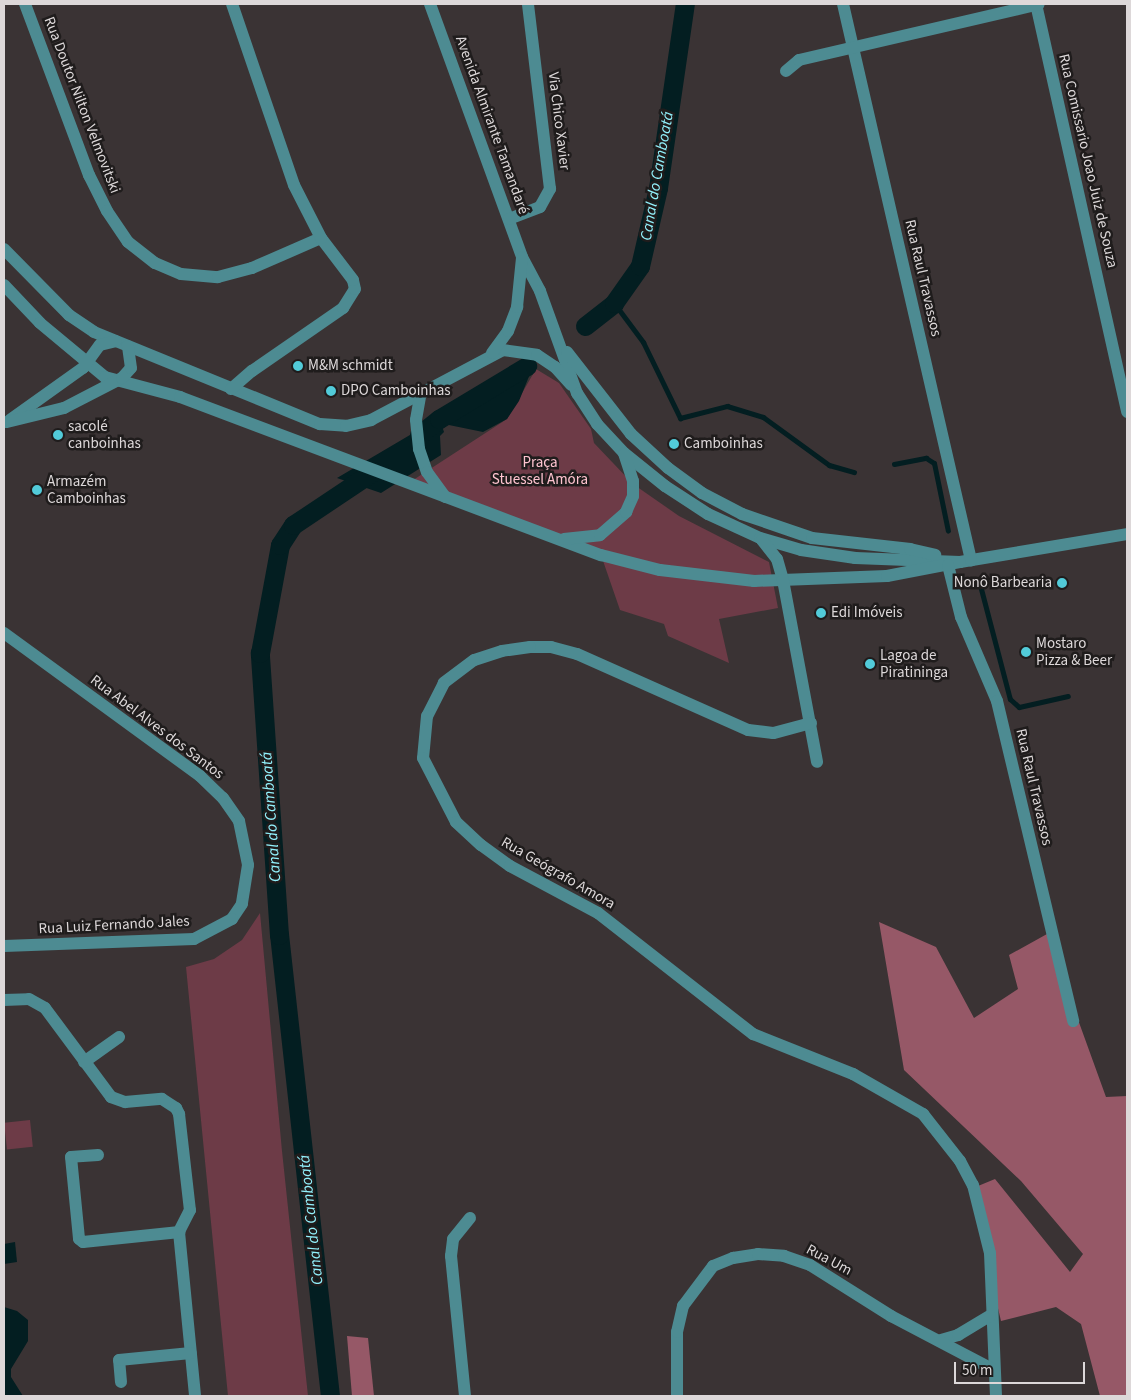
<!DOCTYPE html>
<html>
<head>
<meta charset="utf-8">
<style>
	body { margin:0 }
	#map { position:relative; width:1131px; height:1400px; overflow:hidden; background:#3a3334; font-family:"Source Sans 3",sans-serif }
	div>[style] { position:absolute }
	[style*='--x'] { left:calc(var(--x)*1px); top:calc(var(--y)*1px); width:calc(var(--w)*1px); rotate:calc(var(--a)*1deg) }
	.green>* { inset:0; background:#6d3b47; transform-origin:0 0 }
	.forest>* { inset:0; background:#965867 }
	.water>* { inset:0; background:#031e21 }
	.stream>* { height:5px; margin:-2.5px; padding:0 2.5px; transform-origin:2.5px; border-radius:2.5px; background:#031e21 }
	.canal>* { height:19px; margin:-9.5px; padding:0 9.5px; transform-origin:9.5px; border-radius:9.5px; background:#031e21 }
	.minor>* { height:12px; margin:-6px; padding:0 6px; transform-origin:6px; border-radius:6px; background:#4d8b92 }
	.dots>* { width:14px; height:14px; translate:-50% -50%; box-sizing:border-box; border:2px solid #1f1c1c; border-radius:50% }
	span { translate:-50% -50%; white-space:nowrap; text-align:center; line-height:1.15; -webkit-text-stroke:5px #1f1c1c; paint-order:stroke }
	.street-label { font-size:15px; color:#ddd8d9 }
	.poi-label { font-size:15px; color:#ddd8d9 }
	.left { translate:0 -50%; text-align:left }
	.right { translate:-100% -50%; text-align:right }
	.park-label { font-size:15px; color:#ffc4d0 }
	.water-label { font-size:16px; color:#92f1fc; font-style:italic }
	.frame { position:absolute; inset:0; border:5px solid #ddd8d9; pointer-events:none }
	.scale { position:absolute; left:954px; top:1362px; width:131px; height:22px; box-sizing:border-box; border:2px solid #ddd8d9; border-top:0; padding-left:6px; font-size:15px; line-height:18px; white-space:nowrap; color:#ddd8d9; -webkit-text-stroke:4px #1f1c1c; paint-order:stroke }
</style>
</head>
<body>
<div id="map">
	<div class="green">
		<i style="clip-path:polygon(536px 369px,559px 383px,591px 429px,594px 443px,633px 484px,679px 516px,769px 562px,778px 608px,719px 619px,729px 663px,668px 636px,664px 624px,620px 610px,601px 555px,407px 484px,507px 419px)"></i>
		<i style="clip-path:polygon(260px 913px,282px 1151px,308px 1396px,228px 1396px,186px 967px,214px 959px,242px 940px)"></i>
		<i style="left:30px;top:1120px;width:27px;height:26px;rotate:84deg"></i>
	</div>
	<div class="forest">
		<i style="clip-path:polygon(879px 922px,936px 947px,974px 1018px,1018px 989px,1009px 955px,1047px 934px,1106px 1097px,1127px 1096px,1127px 1396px,1100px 1396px,1081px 1324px,1056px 1307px,1001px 1321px,982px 1240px,978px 1186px,995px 1179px,1070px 1272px,1083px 1254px,1021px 1181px,904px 1070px)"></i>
		<i style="clip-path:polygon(347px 1336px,368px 1338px,374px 1396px,352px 1396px)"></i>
	</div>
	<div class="water">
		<i style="clip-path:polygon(527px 366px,530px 374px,519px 401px,507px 419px,483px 432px,444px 424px,442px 426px,444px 432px,440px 436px,441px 455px,381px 493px,337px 478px)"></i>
		<i style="clip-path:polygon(15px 1242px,17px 1262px,4px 1264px,4px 1244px)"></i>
		<i style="clip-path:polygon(4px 1307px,17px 1311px,28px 1320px,28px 1341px,11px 1369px,11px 1377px,23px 1396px,4px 1396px)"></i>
	</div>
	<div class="stream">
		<i style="--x:614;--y:303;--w:49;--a:53.4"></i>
		<i style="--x:643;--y:342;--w:85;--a:64"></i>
		<i style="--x:680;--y:418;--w:49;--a:-14.3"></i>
		<i style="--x:727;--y:406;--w:38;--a:17"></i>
		<i style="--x:763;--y:417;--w:82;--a:36"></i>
		<i style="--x:829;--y:465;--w:26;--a:16"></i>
		<i style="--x:894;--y:464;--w:33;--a:-11"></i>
		<i style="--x:926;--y:458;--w:9;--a:32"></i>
		<i style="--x:934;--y:463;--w:69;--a:78.4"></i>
		<i style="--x:980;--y:585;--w:118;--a:75.3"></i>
		<i style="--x:1010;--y:699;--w:12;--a:42"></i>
		<i style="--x:1019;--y:707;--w:50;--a:-12.7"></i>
	</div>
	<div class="canal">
		<i style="--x:585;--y:326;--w:37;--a:-38"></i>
		<i style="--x:614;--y:303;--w:45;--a:-54.9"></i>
		<i style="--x:640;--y:266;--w:80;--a:-77"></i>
		<i style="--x:658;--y:188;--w:186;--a:-81.7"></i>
		<i style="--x:419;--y:435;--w:26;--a:-39"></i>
		<i style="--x:439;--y:419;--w:103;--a:-31.1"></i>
		<i style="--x:330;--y:1396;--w:464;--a:-96.3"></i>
		<i style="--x:279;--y:935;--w:283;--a:-93.9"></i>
		<i style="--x:260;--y:653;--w:110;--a:-79.5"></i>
		<i style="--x:280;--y:545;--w:24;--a:-57"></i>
		<i style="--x:293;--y:525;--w:97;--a:-33.7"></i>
	</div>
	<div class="minor">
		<i style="--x:25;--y:4;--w:183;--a:69.5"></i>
		<i style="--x:89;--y:175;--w:40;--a:63.4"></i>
		<i style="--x:107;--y:211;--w:37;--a:56"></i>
		<i style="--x:128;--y:242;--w:34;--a:38"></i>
		<i style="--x:155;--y:263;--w:28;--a:23"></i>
		<i style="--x:181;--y:274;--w:37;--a:5"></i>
		<i style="--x:218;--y:277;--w:35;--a:-15"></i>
		<i style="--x:252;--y:268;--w:75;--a:-23.5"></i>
		<i style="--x:430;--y:4;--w:269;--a:70"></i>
		<i style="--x:522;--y:257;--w:38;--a:62"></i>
		<i style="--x:540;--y:291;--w:109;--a:70.1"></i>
		<i style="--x:577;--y:393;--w:37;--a:57"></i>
		<i style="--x:597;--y:424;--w:40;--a:47"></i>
		<i style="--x:624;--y:453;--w:53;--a:38.8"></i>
		<i style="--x:665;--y:486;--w:51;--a:33.1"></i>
		<i style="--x:708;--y:514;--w:57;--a:24.8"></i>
		<i style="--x:760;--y:538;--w:43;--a:16.3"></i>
		<i style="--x:801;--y:550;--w:55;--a:8.4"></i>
		<i style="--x:855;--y:558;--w:105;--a:2.2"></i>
		<i style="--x:960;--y:562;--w:169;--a:-9.5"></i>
		<i style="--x:843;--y:4;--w:571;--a:77.04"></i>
		<i style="--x:1036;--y:4;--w:418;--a:77.4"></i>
		<i style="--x:786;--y:71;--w:17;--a:-40"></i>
		<i style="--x:799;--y:60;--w:246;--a:-13.1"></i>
		<i style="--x:509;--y:219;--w:33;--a:-21"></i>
		<i style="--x:540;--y:207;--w:21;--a:-61"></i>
		<i style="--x:550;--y:189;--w:186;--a:-96.8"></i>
		<i style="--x:4;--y:249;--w:93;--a:45.4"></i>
		<i style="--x:69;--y:315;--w:30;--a:34"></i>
		<i style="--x:94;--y:332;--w:244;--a:22.2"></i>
		<i style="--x:320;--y:424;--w:26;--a:4"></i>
		<i style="--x:346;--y:426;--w:26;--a:-13"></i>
		<i style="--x:371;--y:420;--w:149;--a:-27.9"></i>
		<i style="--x:503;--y:350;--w:34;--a:8"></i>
		<i style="--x:537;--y:355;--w:22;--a:34"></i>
		<i style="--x:555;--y:367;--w:24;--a:48"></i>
		<i style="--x:4;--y:285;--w:52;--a:46.5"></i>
		<i style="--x:40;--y:323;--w:85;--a:39.7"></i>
		<i style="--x:105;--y:377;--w:78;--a:14.9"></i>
		<i style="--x:180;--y:397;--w:450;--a:20.6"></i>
		<i style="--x:601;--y:555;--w:61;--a:14.3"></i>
		<i style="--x:660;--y:570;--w:95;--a:6.7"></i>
		<i style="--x:754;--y:581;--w:133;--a:-2.2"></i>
		<i style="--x:887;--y:576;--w:74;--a:-10.9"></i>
		<i style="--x:567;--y:352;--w:104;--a:52"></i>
		<i style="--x:631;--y:434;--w:50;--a:42.6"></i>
		<i style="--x:668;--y:468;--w:42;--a:36.3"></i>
		<i style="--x:702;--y:493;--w:45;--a:27.7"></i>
		<i style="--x:742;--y:514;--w:74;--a:18.9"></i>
		<i style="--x:812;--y:538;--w:99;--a:6.4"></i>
		<i style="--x:910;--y:549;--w:26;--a:13"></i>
		<i style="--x:492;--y:353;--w:27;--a:-54"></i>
		<i style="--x:508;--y:331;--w:26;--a:-69"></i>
		<i style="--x:517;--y:307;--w:49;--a:-84.2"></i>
		<i style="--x:231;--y:389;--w:28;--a:-41"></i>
		<i style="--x:252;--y:371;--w:111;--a:-34.7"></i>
		<i style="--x:343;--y:308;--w:22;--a:-58"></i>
		<i style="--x:355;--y:289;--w:9;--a:-103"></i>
		<i style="--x:353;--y:280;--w:53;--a:-127.3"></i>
		<i style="--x:321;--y:238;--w:59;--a:-117"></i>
		<i style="--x:294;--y:185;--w:191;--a:-108.9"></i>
		<i style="--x:420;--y:397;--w:23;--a:100"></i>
		<i style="--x:416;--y:420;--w:29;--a:84"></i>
		<i style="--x:419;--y:449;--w:24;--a:71"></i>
		<i style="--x:427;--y:472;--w:31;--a:54"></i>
		<i style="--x:10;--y:420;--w:90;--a:-35.5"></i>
		<i style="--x:83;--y:368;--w:29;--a:-54"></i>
		<i style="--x:100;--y:345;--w:16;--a:-14"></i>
		<i style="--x:7;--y:422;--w:59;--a:-13.8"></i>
		<i style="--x:64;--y:408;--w:65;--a:-27.3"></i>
		<i style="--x:122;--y:378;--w:13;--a:-48"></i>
		<i style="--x:131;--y:368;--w:22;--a:-98"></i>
		<i style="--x:564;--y:539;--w:36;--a:-6"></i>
		<i style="--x:600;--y:535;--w:35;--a:-41"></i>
		<i style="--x:626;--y:512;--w:17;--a:-66"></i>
		<i style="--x:633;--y:496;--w:15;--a:-90"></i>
		<i style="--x:633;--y:481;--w:28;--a:-108"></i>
		<i style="--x:762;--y:540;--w:24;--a:52"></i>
		<i style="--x:777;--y:559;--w:22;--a:74"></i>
		<i style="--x:783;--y:580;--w:185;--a:79.4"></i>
		<i style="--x:948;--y:565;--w:54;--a:76"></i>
		<i style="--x:961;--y:617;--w:91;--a:66.8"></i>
		<i style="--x:997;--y:701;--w:329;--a:76.6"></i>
		<i style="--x:4;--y:633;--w:243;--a:36.1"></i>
		<i style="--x:200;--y:776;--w:32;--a:44"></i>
		<i style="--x:223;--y:798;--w:28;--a:55"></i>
		<i style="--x:239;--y:821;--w:45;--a:78.4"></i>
		<i style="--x:248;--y:865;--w:39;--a:99"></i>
		<i style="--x:242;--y:904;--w:18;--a:124"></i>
		<i style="--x:232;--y:919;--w:43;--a:152.2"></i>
		<i style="--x:194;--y:939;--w:190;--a:177.9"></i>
		<i style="--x:811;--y:723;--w:39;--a:165"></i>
		<i style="--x:773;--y:733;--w:25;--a:-173"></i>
		<i style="--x:748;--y:730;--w:187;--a:-156"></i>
		<i style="--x:577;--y:654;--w:27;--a:-165"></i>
		<i style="--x:551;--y:647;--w:21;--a:180"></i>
		<i style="--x:530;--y:647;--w:28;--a:172"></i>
		<i style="--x:502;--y:651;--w:29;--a:162"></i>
		<i style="--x:474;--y:660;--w:38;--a:143"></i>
		<i style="--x:444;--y:683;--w:37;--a:117"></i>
		<i style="--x:427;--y:716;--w:42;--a:95.4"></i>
		<i style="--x:423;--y:758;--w:72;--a:62.7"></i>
		<i style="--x:456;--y:822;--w:34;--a:43"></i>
		<i style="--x:481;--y:845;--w:36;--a:36"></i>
		<i style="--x:510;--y:866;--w:100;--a:28.1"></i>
		<i style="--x:598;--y:913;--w:197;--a:38"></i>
		<i style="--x:753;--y:1034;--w:108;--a:21.8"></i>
		<i style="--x:853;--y:1074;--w:81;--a:29.7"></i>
		<i style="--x:923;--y:1114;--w:60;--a:51.8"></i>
		<i style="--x:960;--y:1161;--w:27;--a:62"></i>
		<i style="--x:973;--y:1185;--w:70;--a:76"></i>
		<i style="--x:990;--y:1253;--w:143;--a:87.6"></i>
		<i style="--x:4;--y:1000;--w:25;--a:-2"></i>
		<i style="--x:29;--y:999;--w:18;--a:29"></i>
		<i style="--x:45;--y:1008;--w:111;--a:53.4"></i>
		<i style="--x:111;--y:1097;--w:15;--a:20"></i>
		<i style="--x:125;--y:1102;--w:37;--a:-5"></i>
		<i style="--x:162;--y:1099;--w:17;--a:33"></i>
		<i style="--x:176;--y:1108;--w:7;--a:63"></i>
		<i style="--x:179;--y:1114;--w:97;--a:83.5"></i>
		<i style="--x:190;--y:1210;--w:25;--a:117"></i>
		<i style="--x:179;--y:1232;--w:165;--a:84.4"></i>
		<i style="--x:84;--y:1062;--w:43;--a:-35.5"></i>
		<i style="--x:98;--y:1155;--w:27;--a:176"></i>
		<i style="--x:71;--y:1157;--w:82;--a:84.4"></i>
		<i style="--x:79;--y:1239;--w:5;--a:37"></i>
		<i style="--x:83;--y:1242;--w:97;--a:-5.9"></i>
		<i style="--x:941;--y:1340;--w:18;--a:-16"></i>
		<i style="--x:958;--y:1335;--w:37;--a:-31"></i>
		<i style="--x:121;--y:1382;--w:22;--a:-95"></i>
		<i style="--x:119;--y:1360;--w:72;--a:-5.6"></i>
		<i style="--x:465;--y:1396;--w:141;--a:-95.7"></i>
		<i style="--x:451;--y:1256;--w:17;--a:-83"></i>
		<i style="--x:453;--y:1239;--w:27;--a:-51"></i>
		<i style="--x:677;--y:1396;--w:64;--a:-90"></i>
		<i style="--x:677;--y:1332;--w:27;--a:-77"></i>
		<i style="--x:683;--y:1306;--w:50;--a:-53.1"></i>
		<i style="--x:713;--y:1266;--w:22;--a:-22"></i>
		<i style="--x:733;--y:1258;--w:25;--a:-9"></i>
		<i style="--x:758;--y:1254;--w:26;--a:4"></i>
		<i style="--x:784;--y:1256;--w:28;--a:19"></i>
		<i style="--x:810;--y:1265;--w:96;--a:32.2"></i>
		<i style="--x:891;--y:1316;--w:116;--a:27.7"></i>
	</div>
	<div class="dots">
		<i style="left:298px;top:366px;background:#52cbd9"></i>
		<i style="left:331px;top:391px;background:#52cbd9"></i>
		<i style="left:58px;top:435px;background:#52cbd9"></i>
		<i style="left:674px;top:444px;background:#52cbd9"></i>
		<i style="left:37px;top:490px;background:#52cbd9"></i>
		<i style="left:1062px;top:583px;background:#52cbd9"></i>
		<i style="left:821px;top:613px;background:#52cbd9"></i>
		<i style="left:1026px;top:652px;background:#52cbd9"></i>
		<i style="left:870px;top:664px;background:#52cbd9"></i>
	</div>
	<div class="street-label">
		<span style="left:82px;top:105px;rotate:69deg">Rua Doutor Nilton Velmovitski</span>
		<span style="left:559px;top:121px;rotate:83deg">Via Chico Xavier</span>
		<span style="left:492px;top:125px;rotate:70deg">Avenida Almirante Tamandaré</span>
		<span style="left:1088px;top:161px;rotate:77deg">Rua Comissario Joao Juiz de Souza</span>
		<span style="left:923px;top:278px;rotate:77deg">Rua Raul Travassos</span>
		<span style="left:157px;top:727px;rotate:37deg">Rua Abel Alves dos Santos</span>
		<span style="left:1034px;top:787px;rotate:77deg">Rua Raul Travassos</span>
		<span style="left:558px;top:873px;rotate:30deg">Rua Geógrafo Amora</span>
		<span style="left:114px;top:925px;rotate:-3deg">Rua Luiz Fernando Jales</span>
		<span style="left:829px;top:1260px;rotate:28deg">Rua Um</span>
	</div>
	<div class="poi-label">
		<span class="left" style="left:308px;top:366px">M&amp;M schmidt</span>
		<span class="left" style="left:341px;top:391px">DPO Camboinhas</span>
		<span class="left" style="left:68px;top:435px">sacolé<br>canboinhas</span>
		<span class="left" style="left:684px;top:444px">Camboinhas</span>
		<span class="left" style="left:47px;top:490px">Armazém<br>Camboinhas</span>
		<span class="right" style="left:1052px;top:583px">Nonô Barbearia</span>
		<span class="left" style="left:831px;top:613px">Edi Imóveis</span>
		<span class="left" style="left:1036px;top:652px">Mostaro<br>Pizza &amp; Beer</span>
		<span class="left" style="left:880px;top:664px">Lagoa de<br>Piratininga</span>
	</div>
	<div class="park-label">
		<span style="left:540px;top:471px">Praça<br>Stuessel Amóra</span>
	</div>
	<div class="water-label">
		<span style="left:657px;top:176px;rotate:-80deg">Canal do Camboatá</span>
		<span style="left:271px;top:817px;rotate:-94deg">Canal do Camboatá</span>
		<span style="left:311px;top:1220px;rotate:-96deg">Canal do Camboatá</span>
	</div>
	<div class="frame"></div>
	<div class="scale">50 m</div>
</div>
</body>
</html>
